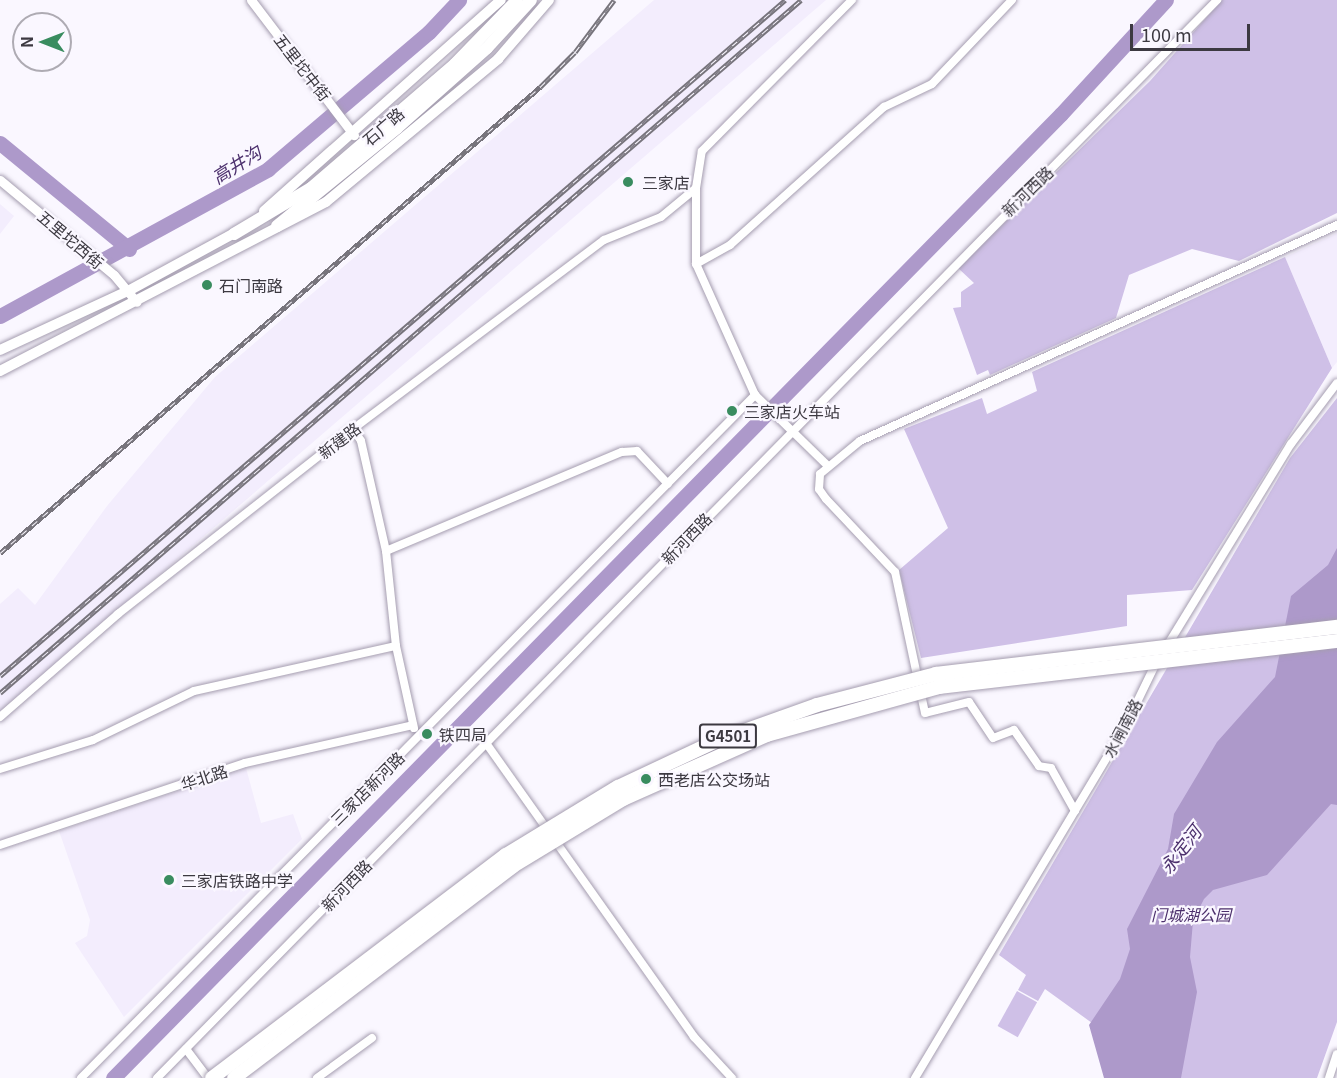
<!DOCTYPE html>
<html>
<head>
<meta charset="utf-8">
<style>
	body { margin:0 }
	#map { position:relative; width:1337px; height:1078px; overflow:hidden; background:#faf7ff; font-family:Georgia,"Noto Sans SC",serif }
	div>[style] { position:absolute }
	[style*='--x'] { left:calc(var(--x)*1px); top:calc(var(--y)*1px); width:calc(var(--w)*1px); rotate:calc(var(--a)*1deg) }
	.built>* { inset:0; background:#f3edfd }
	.green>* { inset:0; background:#cfc0e7; transform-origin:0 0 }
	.water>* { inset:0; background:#ad99ca }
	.river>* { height:15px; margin:-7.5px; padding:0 7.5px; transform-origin:7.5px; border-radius:7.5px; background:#ad99ca }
	.roads { filter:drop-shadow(0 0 2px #a59db0) drop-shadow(0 0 2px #a59db0) }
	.minor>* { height:8px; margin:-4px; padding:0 4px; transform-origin:4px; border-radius:4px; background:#fff }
	.tertiary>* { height:9px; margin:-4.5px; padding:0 4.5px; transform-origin:4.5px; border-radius:4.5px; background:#fff }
	.secondary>* { height:10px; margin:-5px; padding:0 5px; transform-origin:5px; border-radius:5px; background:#fff }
	.primary>* { height:12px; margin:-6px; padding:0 6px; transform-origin:6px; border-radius:6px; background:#fff }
	.rail>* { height:4.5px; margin-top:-2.25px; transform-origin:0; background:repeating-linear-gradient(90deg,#faf7ff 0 7px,#77747c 0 14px); box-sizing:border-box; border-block:2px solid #77747c }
	.bridges { filter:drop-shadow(0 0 2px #a59db0) drop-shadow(0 0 2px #a59db0) }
	.motorway-bridge>* { height:14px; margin:-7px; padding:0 7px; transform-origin:7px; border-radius:7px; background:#fff }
	.dots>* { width:16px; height:16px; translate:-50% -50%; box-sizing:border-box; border:3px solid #faf7ff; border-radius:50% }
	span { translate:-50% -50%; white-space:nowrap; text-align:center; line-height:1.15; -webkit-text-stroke:4.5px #faf7ff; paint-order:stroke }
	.shield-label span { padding:2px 4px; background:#faf7ff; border:2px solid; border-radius:4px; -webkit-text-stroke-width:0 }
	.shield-label { font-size:15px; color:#3c3941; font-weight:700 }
	.street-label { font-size:16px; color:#3c3941 }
	.poi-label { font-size:16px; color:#3c3941 }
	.left { translate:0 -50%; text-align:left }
	.park-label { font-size:16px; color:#4c2f6c; font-style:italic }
	.water-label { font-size:18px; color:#4d316e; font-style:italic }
	.north { position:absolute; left:12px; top:12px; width:60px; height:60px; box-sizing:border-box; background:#faf7ff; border:2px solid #aeabb3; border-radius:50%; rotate:270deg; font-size:16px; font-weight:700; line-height:24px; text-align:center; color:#3c3941 }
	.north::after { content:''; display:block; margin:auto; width:21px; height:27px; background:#398c5f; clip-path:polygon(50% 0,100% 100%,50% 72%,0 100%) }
	.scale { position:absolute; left:1130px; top:24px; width:120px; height:27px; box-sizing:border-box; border:3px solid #3c3941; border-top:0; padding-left:8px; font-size:18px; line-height:21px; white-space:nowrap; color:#3c3941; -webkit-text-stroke:4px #faf7ff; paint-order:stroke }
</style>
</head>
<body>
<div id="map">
	<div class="built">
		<i style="clip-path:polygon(654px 0,826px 0,0 712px,0 604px,18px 588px,35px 605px,107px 506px,215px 377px)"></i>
		<i style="clip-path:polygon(0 204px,14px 216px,0 234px)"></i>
		<i style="clip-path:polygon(1337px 233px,1337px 362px,1332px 368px,1285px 257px)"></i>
		<i style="clip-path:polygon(246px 768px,261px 823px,293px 814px,302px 839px,124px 1017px,75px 943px,87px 936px,90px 920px,59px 831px)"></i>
	</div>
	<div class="green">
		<i style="clip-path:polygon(1222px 0,1337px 0,1337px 213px,1239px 261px,1192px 249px,1129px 275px,1116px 318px,990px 375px,988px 370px,977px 375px,953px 308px,961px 307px,961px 292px,974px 283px,958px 268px,1150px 81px)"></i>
		<i style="clip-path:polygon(1285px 257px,1332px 368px,1192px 590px,1127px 595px,1127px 626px,921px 658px,899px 570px,948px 528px,904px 429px,982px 398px,987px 414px,1037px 391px,1032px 372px)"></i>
		<i style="clip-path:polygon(1337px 398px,1337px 1022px,1317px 1078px,1168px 1078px,1045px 989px,1038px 1001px,1018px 990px,1026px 975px,999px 955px,1290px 458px)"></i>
		<i style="left:1017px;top:991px;width:23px;height:40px;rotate:29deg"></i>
	</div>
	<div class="water">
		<i style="clip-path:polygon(1337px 548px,1337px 805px,1331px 804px,1267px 875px,1213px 890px,1204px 899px,1193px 921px,1190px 957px,1197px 992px,1181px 1078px,1104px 1078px,1089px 1025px,1120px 979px,1130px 949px,1127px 929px,1168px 849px,1174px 814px,1217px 742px,1275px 677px,1291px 596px,1328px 565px)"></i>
	</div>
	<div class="river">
		<i style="--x:0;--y:143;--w:167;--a:39.4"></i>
		<i style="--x:0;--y:316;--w:306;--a:-28.7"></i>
		<i style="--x:268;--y:169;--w:211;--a:-40.4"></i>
		<i style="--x:429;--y:32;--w:44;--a:-46.8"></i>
		<i style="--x:113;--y:1078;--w:1352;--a:-45.48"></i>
		<i style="--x:1061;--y:114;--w:155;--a:-47.4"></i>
	</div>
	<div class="roads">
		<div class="minor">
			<i style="--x:696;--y:264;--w:39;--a:-29"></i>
			<i style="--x:730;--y:245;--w:207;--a:-41.9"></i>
			<i style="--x:884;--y:107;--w:53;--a:-25.6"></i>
			<i style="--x:932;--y:84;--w:116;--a:-46.4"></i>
			<i style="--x:755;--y:395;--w:144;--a:-114.2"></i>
			<i style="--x:696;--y:264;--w:76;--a:-90"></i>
			<i style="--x:696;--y:188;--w:37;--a:-81"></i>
			<i style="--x:702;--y:151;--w:213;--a:-45.2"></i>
			<i style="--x:755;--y:395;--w:102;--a:44.2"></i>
			<i style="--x:353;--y:429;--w:14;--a:56"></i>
			<i style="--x:361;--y:441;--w:113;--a:77.2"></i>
			<i style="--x:386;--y:551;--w:96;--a:84"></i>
			<i style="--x:396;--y:646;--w:84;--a:77.6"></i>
			<i style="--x:386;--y:551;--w:256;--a:-22.8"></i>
			<i style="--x:622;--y:452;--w:15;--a:-4"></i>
			<i style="--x:637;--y:451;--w:45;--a:46.8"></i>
			<i style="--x:1167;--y:646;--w:237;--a:-58.5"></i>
			<i style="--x:1291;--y:444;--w:76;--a:-53"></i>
			<i style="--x:0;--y:717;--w:157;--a:-41.1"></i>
			<i style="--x:118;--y:614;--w:299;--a:-38.2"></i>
			<i style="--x:353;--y:429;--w:314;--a:-37"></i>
			<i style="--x:604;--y:240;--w:61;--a:-22"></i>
			<i style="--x:661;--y:217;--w:45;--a:-39.6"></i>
			<i style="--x:486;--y:743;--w:360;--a:54.7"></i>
			<i style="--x:694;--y:1037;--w:56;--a:47.2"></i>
			<i style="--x:0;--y:769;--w:97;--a:-17.3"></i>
			<i style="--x:93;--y:740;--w:112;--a:-25.9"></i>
			<i style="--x:194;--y:691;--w:207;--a:-12.6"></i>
			<i style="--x:1075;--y:811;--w:49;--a:-119.2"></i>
			<i style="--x:1051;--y:768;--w:12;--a:-171"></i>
			<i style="--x:1039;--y:766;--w:44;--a:-124.8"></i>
			<i style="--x:1014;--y:730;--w:22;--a:159"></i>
			<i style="--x:993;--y:738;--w:43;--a:-123.7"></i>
			<i style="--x:969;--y:702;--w:45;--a:166"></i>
			<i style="--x:925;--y:713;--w:144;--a:-102"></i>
			<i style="--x:895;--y:572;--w:100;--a:-133.4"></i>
			<i style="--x:826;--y:499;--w:12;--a:-125"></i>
			<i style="--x:819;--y:489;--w:15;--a:-86"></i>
			<i style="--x:820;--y:474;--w:52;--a:-39.5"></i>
			<i style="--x:860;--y:441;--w:524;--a:-24.36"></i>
			<i style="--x:0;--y:845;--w:258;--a:-18.5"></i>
			<i style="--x:245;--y:763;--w:172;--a:-12.7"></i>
			<i style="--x:186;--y:1049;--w:36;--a:53"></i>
			<i style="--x:81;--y:1078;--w:960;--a:-45.38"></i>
			<i style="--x:157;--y:1078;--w:1512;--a:-45.48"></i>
			<i style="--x:317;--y:1078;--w:68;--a:-36"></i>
			<i style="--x:915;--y:1078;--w:405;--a:-59.1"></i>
			<i style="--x:1123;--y:731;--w:78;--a:-64.1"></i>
			<i style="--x:1329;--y:1078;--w:25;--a:-72"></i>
		</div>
		<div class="tertiary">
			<i style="--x:251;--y:0;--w:170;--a:52.7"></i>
			<i style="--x:0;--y:180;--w:148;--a:39.8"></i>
			<i style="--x:114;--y:275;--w:35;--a:50"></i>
		</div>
		<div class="secondary">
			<i style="--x:264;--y:211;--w:317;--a:-41.7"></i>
			<i style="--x:0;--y:350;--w:143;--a:-24.8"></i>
			<i style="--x:130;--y:290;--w:125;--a:-28.6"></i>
			<i style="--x:0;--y:371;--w:367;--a:-27.4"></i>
			<i style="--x:326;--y:202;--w:224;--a:-39.7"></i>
			<i style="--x:498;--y:59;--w:78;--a:-49.2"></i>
		</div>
		<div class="primary">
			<i style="--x:277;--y:226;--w:155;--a:-39.2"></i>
			<i style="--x:397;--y:128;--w:120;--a:-41.6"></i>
			<i style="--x:487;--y:48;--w:65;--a:-47.5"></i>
			<i style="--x:234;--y:234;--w:90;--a:-30.9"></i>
			<i style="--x:311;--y:188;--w:190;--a:-40.7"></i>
			<i style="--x:455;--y:64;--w:89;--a:-45.9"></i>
		</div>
	</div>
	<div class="rail">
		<i style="--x:0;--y:553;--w:713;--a:-40.79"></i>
		<i style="--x:540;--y:87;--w:49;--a:-45"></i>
		<i style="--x:575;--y:52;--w:65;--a:-53.1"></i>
		<i style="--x:0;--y:676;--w:1036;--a:-40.73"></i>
		<i style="--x:0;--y:693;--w:1059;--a:-40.87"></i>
	</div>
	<div class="bridges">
		<div class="motorway-bridge">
			<i style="--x:212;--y:1078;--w:369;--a:-37.2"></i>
			<i style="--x:506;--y:855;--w:131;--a:-31.3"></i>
			<i style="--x:618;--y:787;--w:108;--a:-25.1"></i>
			<i style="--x:716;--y:741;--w:107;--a:-19.6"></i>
			<i style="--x:817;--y:705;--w:123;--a:-14.6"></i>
			<i style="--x:936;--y:674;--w:404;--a:-6.7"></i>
			<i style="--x:234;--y:1078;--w:350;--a:-37.2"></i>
			<i style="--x:513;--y:866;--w:129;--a:-31.3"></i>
			<i style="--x:623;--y:799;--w:158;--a:-24"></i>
			<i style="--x:767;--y:735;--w:179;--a:-15.6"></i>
			<i style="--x:939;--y:687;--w:401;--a:-6.6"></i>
		</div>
	</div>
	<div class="dots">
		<i style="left:628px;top:182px;background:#398c5f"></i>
		<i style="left:207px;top:285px;background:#398c5f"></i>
		<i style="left:732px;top:411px;background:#398c5f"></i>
		<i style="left:427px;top:734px;background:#398c5f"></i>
		<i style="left:646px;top:779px;background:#398c5f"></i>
		<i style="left:169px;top:880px;background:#398c5f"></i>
	</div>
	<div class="shield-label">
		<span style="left:728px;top:736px">G4501</span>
	</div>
	<div class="street-label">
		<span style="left:303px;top:67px;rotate:52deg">五里坨中街</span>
		<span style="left:383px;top:126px;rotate:-41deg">石广路</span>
		<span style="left:1027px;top:191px;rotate:-44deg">新河西路</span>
		<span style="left:71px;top:239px;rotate:40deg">五里坨西街</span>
		<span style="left:339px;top:440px;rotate:-37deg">新建路</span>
		<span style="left:686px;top:538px;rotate:-46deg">新河西路</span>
		<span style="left:1122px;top:728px;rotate:-62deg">水闸南路</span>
		<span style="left:204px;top:777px;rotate:-18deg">华北路</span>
		<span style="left:367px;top:788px;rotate:-45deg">三家店新河路</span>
		<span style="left:346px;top:885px;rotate:-46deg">新河西路</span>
	</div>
	<div class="poi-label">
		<span class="left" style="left:642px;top:182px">三家店</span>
		<span class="left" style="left:219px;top:285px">石门南路</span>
		<span class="left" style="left:744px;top:411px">三家店火车站</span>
		<span class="left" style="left:439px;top:734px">铁四局</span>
		<span class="left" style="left:658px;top:779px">西老店公交场站</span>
		<span class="left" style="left:181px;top:880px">三家店铁路中学</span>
	</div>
	<div class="park-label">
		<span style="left:1191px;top:914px">门城湖公园</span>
	</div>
	<div class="water-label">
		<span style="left:236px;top:164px;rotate:-32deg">高井沟</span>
		<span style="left:1180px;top:849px;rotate:-52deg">永定河</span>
	</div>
	<div class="north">N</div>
	<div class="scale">100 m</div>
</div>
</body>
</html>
